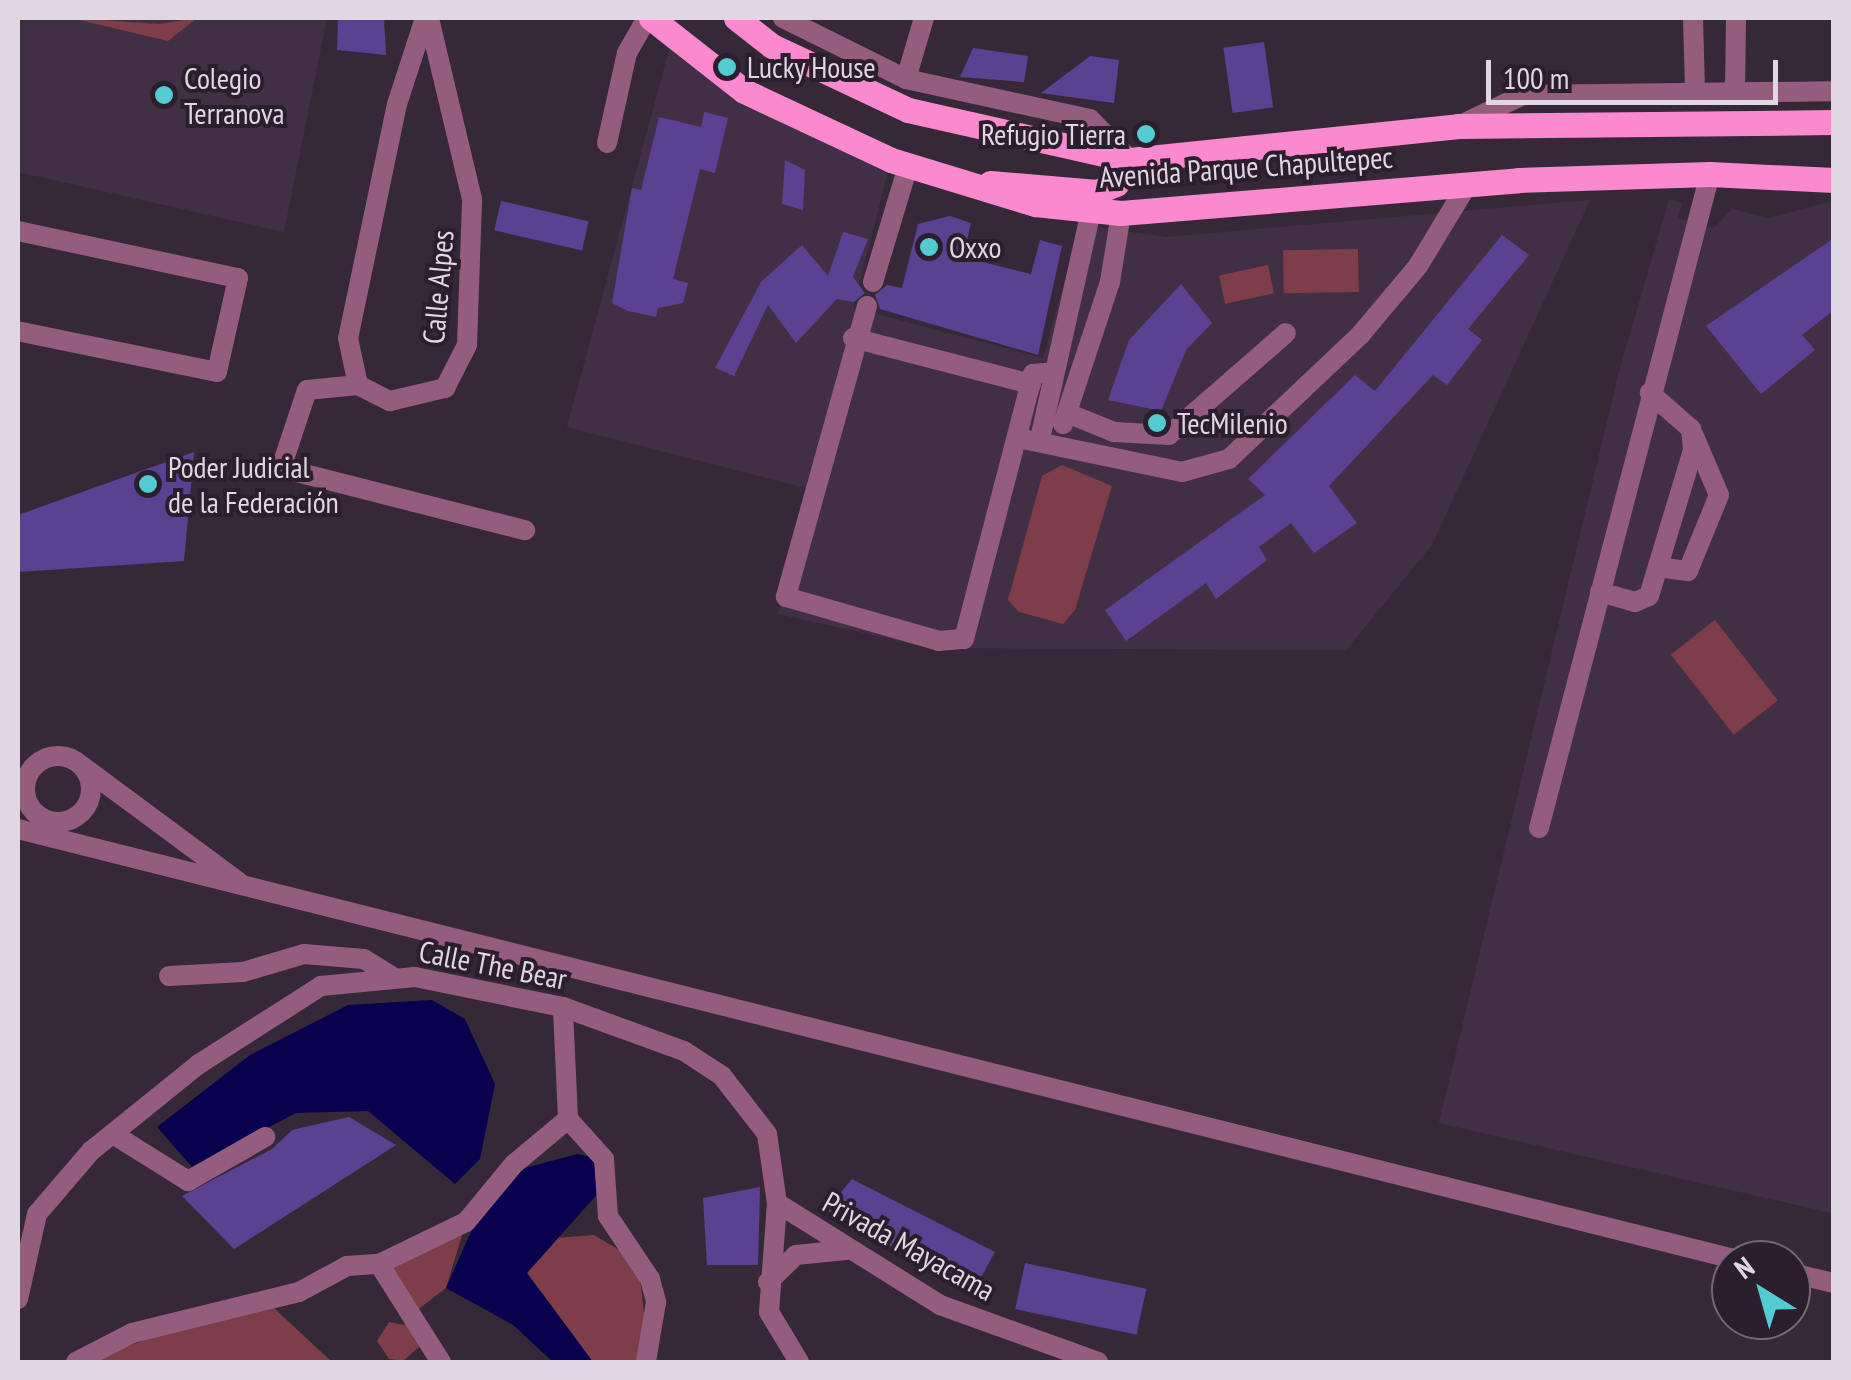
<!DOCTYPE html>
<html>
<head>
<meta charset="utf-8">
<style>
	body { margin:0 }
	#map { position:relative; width:1851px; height:1380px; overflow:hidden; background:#352938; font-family:"PT Sans Narrow",sans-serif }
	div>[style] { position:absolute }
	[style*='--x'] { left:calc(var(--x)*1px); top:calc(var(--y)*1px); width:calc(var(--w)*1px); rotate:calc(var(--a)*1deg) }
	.built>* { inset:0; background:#413045 }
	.green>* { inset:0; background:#7d3d49; transform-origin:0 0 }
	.water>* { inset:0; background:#0a014e }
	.building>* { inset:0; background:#5b4191; transform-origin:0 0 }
	.minor>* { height:20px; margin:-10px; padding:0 10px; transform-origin:10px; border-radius:10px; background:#955d7d }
	.minor>.ring { margin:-10px; padding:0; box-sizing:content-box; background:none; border:20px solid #955d7d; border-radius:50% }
	.major>* { height:25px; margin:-12.5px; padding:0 12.5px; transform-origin:12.5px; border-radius:12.5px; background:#fb89cd }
	.dots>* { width:28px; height:28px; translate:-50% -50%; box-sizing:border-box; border:5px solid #2b1f2e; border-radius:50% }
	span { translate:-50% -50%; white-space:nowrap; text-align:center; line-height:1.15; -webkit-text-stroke:8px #2b1f2e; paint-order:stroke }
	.poi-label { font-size:30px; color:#dfd7e1 }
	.left { translate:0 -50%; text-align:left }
	.right { translate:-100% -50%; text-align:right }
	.street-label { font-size:30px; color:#dfd7e1 }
	.frame { position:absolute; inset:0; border:20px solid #dfd7e1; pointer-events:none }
	.north { position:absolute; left:1711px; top:1240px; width:100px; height:100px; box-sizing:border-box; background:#2b1f2e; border:2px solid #736976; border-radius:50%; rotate:323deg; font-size:28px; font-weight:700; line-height:40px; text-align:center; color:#dfd7e1 }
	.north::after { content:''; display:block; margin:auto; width:35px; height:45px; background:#52ccd1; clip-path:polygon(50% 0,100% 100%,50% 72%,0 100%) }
	.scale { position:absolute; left:1486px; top:60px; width:292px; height:45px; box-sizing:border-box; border:5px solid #dfd7e1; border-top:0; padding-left:12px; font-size:30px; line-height:35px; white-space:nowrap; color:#dfd7e1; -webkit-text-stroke:8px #2b1f2e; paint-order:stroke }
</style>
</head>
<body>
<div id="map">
	<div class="built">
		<i style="clip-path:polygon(18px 18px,327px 18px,284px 232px,18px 172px)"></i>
		<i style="clip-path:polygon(672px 39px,891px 160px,853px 308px,1043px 358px,1080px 225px,1167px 237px,1590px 200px,1432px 545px,1346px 650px,931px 648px,778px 614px,810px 489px,567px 427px)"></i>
		<i style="clip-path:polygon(1669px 199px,1682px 203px,1678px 218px,1714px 228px,1732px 209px,1768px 218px,1833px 201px,1831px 1213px,1439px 1123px,1619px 372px)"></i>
	</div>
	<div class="green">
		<i style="clip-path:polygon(71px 18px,159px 24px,197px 18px,168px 41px)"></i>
		<i style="left:1358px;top:249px;width:43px;height:75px;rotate:89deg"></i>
		<i style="left:1268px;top:265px;width:29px;height:50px;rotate:78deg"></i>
		<i style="clip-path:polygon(1062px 465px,1112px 486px,1075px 610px,1063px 624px,1019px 612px,1008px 600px,1042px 476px)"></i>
		<i style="left:1715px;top:620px;width:102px;height:56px;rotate:52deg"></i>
		<i style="clip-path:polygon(466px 1222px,446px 1288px,412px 1314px,379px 1264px)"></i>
		<i style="clip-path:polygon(594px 1235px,638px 1261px,649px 1355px,631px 1362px,593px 1362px,527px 1273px,555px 1238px)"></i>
		<i style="clip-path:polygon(261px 1296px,332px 1362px,86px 1362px)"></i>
		<i style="clip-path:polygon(389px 1322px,421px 1328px,419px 1347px,403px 1361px,389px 1359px,377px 1341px)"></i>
	</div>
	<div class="water">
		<i style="clip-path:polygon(432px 1000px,465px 1019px,495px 1084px,480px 1159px,455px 1184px,368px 1111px,296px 1113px,192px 1167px,157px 1127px,250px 1055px,348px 1005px)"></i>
		<i style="clip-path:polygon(577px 1154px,596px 1158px,601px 1190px,527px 1273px,593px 1362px,553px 1362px,513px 1325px,446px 1288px,473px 1227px,521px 1169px)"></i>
	</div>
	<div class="building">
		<i style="clip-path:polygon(338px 18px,384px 18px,386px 55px,337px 50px)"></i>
		<i style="left:1264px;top:42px;width:66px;height:41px;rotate:82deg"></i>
		<i style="clip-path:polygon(973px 48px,1028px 56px,1024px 82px,960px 77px)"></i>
		<i style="clip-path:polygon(1090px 56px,1119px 60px,1114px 103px,1041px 93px)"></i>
		<i style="clip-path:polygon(704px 112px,728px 118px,715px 173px,700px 169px,673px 279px,688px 283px,683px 303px,658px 308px,656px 317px,628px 311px,612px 303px,632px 188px,641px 190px,659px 117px,701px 127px)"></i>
		<i style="clip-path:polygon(785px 160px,805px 170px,803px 210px,782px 204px)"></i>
		<i style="left:501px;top:201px;width:90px;height:30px;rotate:13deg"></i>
		<i style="clip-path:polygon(950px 216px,971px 223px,963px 257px,1031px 274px,1040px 240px,1062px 246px,1038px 355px,880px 309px,875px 295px,887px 285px,902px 288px,918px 224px)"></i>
		<i style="clip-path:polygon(843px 232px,868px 239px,853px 277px,865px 293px,854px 302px,837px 299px,796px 343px,768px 305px,734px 376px,715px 368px,761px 282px,802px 245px,828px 276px)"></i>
		<i style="clip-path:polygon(1502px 235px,1529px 255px,1468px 329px,1482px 340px,1447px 385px,1433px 375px,1329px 486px,1357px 523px,1314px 553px,1291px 523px,1259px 547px,1267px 560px,1216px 599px,1206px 583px,1126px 641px,1105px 610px,1265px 495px,1248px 479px,1355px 375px,1375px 391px)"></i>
		<i style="clip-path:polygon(1834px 238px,1834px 310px,1802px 335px,1815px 350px,1761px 394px,1706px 326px)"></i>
		<i style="clip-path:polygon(1181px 284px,1212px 323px,1186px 350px,1161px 411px,1108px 400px,1129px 340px)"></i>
		<i style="clip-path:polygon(194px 452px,184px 561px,18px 572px,18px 515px)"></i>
		<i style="clip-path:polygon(349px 1117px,396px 1145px,234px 1249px,182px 1196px,272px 1149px,292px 1130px)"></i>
		<i style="clip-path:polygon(852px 1179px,995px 1252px,973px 1292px,826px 1210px)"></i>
		<i style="clip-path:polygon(760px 1187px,758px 1265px,707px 1265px,703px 1198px)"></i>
		<i style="left:1025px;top:1263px;width:124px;height:47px;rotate:12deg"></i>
	</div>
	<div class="minor">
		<i style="--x:425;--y:18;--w:90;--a:108"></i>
		<i style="--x:397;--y:104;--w:239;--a:101.8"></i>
		<i style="--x:348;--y:338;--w:48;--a:78"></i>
		<i style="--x:358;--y:385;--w:36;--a:27"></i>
		<i style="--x:390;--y:401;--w:57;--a:-13.3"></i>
		<i style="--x:445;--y:388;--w:48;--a:-62.9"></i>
		<i style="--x:467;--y:345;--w:146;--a:-88"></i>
		<i style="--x:472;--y:199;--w:186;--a:-103.4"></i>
		<i style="--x:783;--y:18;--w:137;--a:26.4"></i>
		<i style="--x:906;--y:79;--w:188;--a:12.3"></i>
		<i style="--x:1090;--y:119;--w:57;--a:45.7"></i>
		<i style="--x:1693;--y:18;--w:73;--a:88.4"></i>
		<i style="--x:906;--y:79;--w:64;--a:-73.6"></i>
		<i style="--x:1735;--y:91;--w:73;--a:-89.2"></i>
		<i style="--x:1458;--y:126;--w:72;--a:-25.5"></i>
		<i style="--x:1523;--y:95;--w:311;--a:-0.7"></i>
		<i style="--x:607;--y:143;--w:92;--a:-77.5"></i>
		<i style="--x:627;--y:53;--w:40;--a:-60.3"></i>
		<i style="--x:18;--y:231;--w:225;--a:12.1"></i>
		<i style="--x:238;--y:278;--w:96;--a:102.6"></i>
		<i style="--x:217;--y:372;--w:203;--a:-168.4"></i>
		<i style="--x:873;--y:282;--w:121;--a:-73.2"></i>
		<i style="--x:867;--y:306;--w:302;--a:105.6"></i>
		<i style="--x:786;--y:597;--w:159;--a:16"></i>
		<i style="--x:939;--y:641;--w:25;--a:-5"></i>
		<i style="--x:964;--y:639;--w:274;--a:-75.4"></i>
		<i style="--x:1033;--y:374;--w:21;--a:-5"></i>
		<i style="--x:853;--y:338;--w:184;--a:14.5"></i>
		<i style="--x:358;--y:385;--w:51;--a:174.4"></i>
		<i style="--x:307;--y:390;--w:82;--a:108.4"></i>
		<i style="--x:281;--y:468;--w:252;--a:14.3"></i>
		<i style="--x:1067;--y:413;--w:51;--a:22"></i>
		<i style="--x:1114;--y:432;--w:55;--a:3.1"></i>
		<i style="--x:1169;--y:435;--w:155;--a:-41.1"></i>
		<i style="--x:1063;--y:424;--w:150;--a:-71.7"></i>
		<i style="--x:1110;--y:282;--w:70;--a:-80.9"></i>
		<i style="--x:1018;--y:438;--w:167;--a:11.7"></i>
		<i style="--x:1182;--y:472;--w:49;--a:-15.5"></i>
		<i style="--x:1229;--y:459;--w:182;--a:-43.4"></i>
		<i style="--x:1361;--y:334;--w:89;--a:-50"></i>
		<i style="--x:1418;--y:266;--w:95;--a:-58.8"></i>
		<i style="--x:1040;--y:439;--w:234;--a:-77.4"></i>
		<i style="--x:1658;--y:567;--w:30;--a:8"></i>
		<i style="--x:1688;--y:571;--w:82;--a:-67.8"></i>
		<i style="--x:1719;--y:495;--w:66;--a:-113.1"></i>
		<i style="--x:1600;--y:592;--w:36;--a:16"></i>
		<i style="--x:1635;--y:602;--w:15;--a:-23"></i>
		<i style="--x:1649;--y:596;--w:152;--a:-73.2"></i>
		<i style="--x:1693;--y:450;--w:21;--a:-95"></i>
		<i style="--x:1691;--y:429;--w:55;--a:-138.7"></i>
		<i class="ring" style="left:25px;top:756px;width:46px;height:46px"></i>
		<i style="--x:82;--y:766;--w:195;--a:36.5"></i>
		<i style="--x:1539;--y:828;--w:676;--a:-75.35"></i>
		<i style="--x:18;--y:829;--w:1773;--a:14.07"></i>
		<i style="--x:169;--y:976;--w:74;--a:-3.1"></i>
		<i style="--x:243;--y:972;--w:64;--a:-16.4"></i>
		<i style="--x:304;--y:954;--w:60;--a:4.8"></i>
		<i style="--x:364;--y:959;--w:32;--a:32"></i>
		<i style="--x:568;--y:1119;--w:54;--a:48"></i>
		<i style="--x:604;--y:1159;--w:57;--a:86"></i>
		<i style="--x:608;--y:1216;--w:76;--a:56.3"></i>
		<i style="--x:650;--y:1279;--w:24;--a:75"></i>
		<i style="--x:656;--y:1302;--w:61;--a:99.5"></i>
		<i style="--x:113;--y:1134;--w:89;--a:32.1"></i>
		<i style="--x:188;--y:1181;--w:89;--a:-29.7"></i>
		<i style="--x:777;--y:1203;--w:192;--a:32"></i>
		<i style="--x:940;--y:1305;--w:168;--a:19.8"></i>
		<i style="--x:379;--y:1264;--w:116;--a:57.7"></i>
		<i style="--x:1791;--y:1273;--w:44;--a:13.1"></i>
		<i style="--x:768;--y:1282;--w:39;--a:-44"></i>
		<i style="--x:796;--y:1255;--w:50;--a:-5.7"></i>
		<i style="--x:18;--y:1299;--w:87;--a:-77.4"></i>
		<i style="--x:37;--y:1214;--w:83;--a:-49.4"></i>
		<i style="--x:91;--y:1151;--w:139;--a:-38.9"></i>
		<i style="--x:199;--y:1064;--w:145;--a:-32.6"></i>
		<i style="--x:321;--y:986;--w:94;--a:-5.5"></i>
		<i style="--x:415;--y:977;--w:151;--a:11.5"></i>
		<i style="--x:563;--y:1007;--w:129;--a:20"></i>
		<i style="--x:684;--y:1051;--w:45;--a:33.3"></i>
		<i style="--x:722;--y:1076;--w:73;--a:52.2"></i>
		<i style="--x:767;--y:1134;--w:70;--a:81.8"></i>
		<i style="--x:777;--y:1203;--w:109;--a:94.2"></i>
		<i style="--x:769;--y:1312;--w:58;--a:59"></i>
		<i style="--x:76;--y:1362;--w:63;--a:-27.4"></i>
		<i style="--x:132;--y:1333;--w:172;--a:-13.8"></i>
		<i style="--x:299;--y:1292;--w:55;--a:-28.4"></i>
		<i style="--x:347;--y:1266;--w:32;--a:-4"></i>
		<i style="--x:379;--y:1264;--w:97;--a:-25.8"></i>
		<i style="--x:466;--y:1222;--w:75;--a:-50.4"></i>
		<i style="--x:514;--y:1164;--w:70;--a:-39.8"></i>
		<i style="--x:568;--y:1119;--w:112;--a:-92.6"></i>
	</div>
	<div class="major">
		<i style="--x:651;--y:18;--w:118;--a:38.1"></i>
		<i style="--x:744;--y:91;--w:162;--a:25.1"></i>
		<i style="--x:891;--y:160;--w:151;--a:17"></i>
		<i style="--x:1035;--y:204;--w:86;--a:6"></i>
		<i style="--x:1121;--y:213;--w:399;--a:-4.7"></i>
		<i style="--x:1519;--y:180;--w:191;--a:-1.8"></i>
		<i style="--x:1710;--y:174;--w:124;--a:2.8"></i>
		<i style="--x:736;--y:18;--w:46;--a:37.9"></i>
		<i style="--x:772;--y:46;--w:150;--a:25.2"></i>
		<i style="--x:908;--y:110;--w:228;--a:12.7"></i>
		<i style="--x:1130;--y:160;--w:330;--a:-5.9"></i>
		<i style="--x:1458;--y:126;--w:376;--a:-0.6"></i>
		<i style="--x:990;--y:183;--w:107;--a:4.8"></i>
		<i style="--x:1097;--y:192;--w:21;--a:-23"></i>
		<i style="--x:1116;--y:184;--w:28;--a:-60"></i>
	</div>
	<div class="dots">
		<i style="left:727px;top:67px;background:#52ccd1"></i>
		<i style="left:164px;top:95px;background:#52ccd1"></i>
		<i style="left:1146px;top:134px;background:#52ccd1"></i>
		<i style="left:929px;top:247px;background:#52ccd1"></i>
		<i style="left:1157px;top:423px;background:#52ccd1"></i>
		<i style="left:148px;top:484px;background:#52ccd1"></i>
	</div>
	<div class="poi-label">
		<span class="left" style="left:747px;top:67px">Lucky House</span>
		<span class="left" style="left:184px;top:95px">Colegio<br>Terranova</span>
		<span class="right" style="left:1126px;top:134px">Refugio Tierra</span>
		<span class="left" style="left:949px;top:247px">Oxxo</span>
		<span class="left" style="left:1177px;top:423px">TecMilenio</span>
		<span class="left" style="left:168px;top:484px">Poder Judicial<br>de la Federación</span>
	</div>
	<div class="street-label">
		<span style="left:1246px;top:167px;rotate:-4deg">Avenida Parque Chapultepec</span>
		<span style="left:438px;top:287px;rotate:-85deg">Calle Alpes</span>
		<span style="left:493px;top:965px;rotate:11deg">Calle The Bear</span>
		<span style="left:909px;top:1246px;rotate:29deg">Privada Mayacama</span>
	</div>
	<div class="frame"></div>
	<div class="north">N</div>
	<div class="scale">100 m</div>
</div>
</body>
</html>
